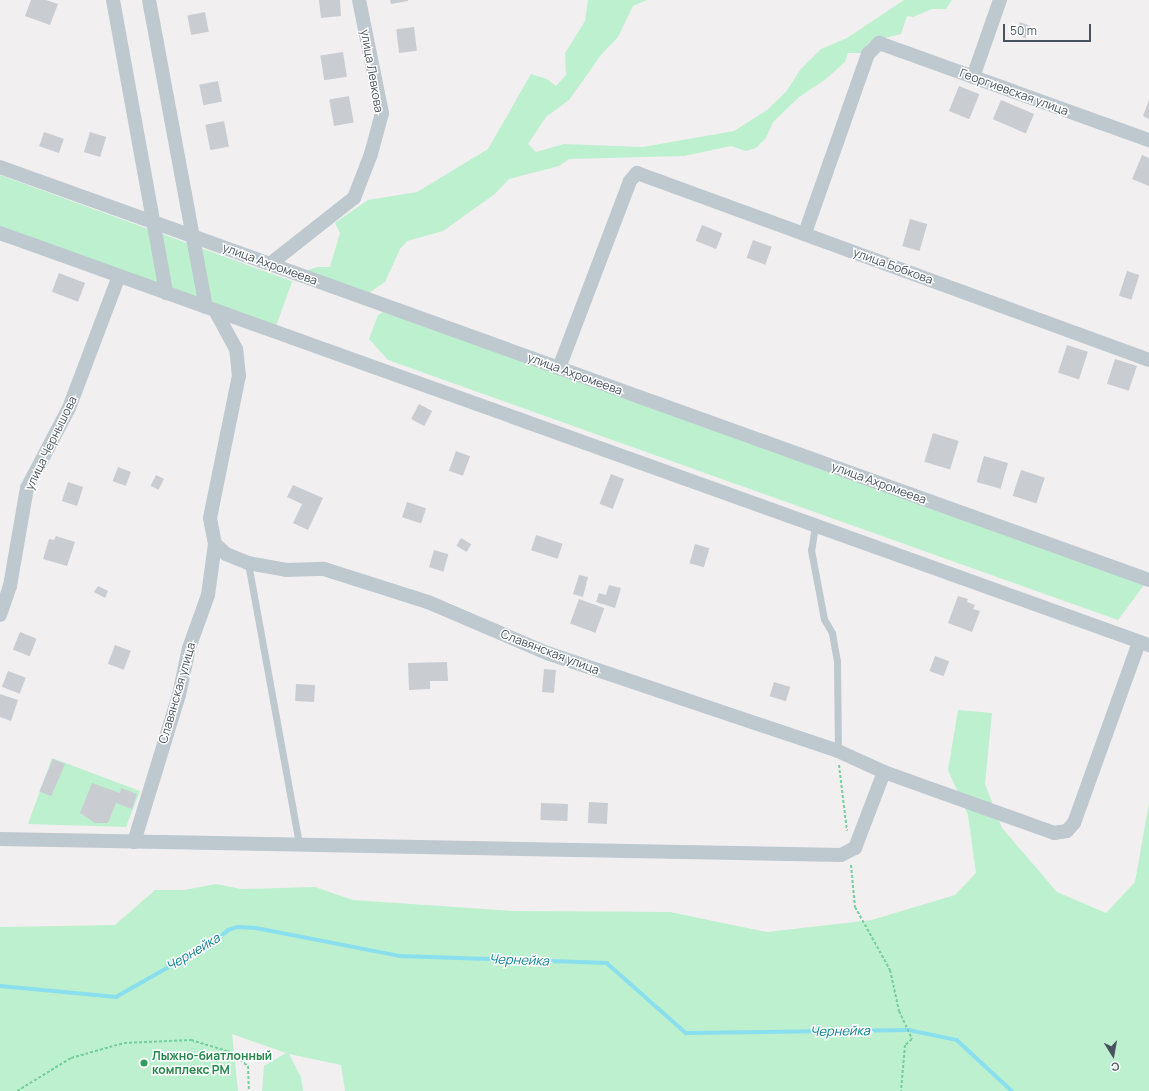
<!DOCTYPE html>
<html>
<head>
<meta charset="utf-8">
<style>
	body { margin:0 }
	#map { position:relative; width:1149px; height:1091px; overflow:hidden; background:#f2eff0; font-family:Manrope,sans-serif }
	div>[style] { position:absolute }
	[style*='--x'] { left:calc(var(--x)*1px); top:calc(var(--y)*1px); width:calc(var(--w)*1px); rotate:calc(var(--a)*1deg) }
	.green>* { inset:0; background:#bdf0ce; transform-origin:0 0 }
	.stream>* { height:3.5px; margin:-1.75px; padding:0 1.75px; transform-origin:1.75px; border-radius:1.75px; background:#89dfee }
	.building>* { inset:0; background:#c9cdd2; transform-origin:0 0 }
	.path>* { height:2px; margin-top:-1px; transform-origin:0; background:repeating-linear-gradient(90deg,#74cf9d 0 3px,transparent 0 5px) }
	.service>* { height:7px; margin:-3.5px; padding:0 3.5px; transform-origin:3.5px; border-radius:3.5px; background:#bdc8cf }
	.minor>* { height:14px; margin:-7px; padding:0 7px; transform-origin:7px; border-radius:7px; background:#bdc8cf }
	.dots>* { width:11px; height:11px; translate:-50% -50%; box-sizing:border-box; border:2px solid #fff; border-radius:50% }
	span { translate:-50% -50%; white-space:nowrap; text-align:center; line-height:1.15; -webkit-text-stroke:3px #fff; paint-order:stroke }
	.street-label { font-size:12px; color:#47545d }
	.leisure-label { font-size:12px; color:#27864d; font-weight:700 }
	.left { translate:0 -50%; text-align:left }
	.water-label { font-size:13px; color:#0a8196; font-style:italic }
	.north { position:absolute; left:1093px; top:1035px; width:40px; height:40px; -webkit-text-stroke:3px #fff; paint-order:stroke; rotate:169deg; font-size:11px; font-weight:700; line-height:16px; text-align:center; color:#47545d }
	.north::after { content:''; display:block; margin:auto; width:14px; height:18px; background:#47545d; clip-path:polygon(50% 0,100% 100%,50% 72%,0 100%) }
	.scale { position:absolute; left:1003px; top:24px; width:88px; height:18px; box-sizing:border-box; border:2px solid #47545d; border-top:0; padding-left:5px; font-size:12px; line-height:14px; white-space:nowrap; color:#47545d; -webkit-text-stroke:3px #fff; paint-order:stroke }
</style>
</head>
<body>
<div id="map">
	<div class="green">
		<i style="clip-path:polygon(588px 0,647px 0,633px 6px,618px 37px,601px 55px,569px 100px,546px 117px,528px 144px,536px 152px,564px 144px,643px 147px,734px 131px,767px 110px,786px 92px,800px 70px,821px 49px,847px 38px,904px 0,952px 0,946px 9px,932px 9px,913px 17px,907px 16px,901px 34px,869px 42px,862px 53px,848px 53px,845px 62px,826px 79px,799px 97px,773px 122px,766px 138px,756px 148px,746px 151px,731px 146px,684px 156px,569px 159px,559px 166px,509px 179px,495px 194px,443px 231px,407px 241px,400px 249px,385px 282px,366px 295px,301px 272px,318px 267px,330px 267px,340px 233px,335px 223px,368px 200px,417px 192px,488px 149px,531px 74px,547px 79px,556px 86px,566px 75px,565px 53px,585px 21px)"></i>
		<i style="left:0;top:175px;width:311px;height:48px;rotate:20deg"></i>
		<i style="clip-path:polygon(394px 306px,1147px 581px,1118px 620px,388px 360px,369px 339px,378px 315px)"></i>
		<i style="clip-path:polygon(958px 710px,992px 713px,985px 784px,1002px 828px,1057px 892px,1106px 913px,1135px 882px,1149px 803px,1149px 1091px,345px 1091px,341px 1065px,289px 1054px,301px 1077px,303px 1091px,262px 1091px,264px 1066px,286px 1053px,232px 1034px,238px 1091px,0 1091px,0 927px,115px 925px,155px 890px,184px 890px,216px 884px,241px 889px,315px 887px,353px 900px,513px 911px,670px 912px,767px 932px,872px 920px,955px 895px,976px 873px,968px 815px,948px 770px)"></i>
		<i style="clip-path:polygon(52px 758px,140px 791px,126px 827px,28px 824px)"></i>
	</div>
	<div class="stream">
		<i style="--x:0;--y:986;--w:117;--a:5.4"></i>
		<i style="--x:116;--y:997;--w:117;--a:-29.6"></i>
		<i style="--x:218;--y:939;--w:13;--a:-42"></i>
		<i style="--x:228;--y:930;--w:10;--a:-17"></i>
		<i style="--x:238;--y:927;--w:18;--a:3"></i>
		<i style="--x:256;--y:928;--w:147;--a:11"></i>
		<i style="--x:400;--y:956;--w:207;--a:1.9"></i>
		<i style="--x:607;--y:963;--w:106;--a:41.5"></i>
		<i style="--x:686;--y:1033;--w:223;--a:-0.8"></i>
		<i style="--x:909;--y:1030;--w:49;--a:11.8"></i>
		<i style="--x:957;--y:1040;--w:75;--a:42.8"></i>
	</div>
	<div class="building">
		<i style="clip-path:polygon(31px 0,46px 0,58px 4px,50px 25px,25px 16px)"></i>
		<i style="clip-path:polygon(319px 0,340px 0,341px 16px,321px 18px)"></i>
		<i style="clip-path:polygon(390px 0,408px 0,408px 1px,391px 4px)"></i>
		<i style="left:205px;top:12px;width:20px;height:18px;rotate:79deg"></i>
		<i style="left:1020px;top:22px;width:11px;height:13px;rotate:22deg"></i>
		<i style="left:414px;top:27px;width:24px;height:18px;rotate:83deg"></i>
		<i style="left:343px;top:52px;width:25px;height:23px;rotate:81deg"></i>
		<i style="left:218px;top:81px;width:21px;height:19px;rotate:79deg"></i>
		<i style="left:959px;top:86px;width:22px;height:27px;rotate:22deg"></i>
		<i style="left:349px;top:96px;width:27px;height:20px;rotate:80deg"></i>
		<i style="left:1001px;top:100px;width:36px;height:21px;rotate:23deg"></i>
		<i style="clip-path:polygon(1149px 100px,1149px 119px,1143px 116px)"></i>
		<i style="left:224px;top:121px;width:26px;height:19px;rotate:79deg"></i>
		<i style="left:44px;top:132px;width:21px;height:15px;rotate:19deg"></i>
		<i style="left:90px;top:132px;width:17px;height:21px;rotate:17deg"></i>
		<i style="clip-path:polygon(1142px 155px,1149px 158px,1149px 186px,1132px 179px)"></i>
		<i style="left:910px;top:219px;width:18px;height:28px;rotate:16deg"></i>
		<i style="left:702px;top:225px;width:22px;height:17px;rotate:22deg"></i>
		<i style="left:753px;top:240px;width:20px;height:19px;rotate:20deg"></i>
		<i style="left:1127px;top:271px;width:13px;height:26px;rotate:18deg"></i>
		<i style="left:59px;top:273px;width:28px;height:20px;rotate:21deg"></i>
		<i style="left:1067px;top:345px;width:22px;height:29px;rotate:18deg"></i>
		<i style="left:1115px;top:359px;width:23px;height:26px;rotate:18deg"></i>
		<i style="left:419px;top:404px;width:15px;height:17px;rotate:28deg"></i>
		<i style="left:933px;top:433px;width:27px;height:30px;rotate:17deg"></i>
		<i style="left:456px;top:451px;width:15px;height:21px;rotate:20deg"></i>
		<i style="left:984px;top:456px;width:25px;height:27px;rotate:16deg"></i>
		<i style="left:118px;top:467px;width:14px;height:15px;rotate:21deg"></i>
		<i style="left:1021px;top:470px;width:25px;height:27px;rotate:18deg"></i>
		<i style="left:611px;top:474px;width:14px;height:32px;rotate:21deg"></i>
		<i style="left:156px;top:475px;width:9px;height:12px;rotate:27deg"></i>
		<i style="left:68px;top:482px;width:16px;height:20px;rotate:18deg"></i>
		<i style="clip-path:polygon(293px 485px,323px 498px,308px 530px,293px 523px,302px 504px,287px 497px)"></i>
		<i style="left:407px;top:502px;width:20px;height:16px;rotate:18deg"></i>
		<i style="left:536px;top:535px;width:28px;height:16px;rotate:18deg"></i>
		<i style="clip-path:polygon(56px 536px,75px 542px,67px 566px,43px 559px,49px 539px,54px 540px)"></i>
		<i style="left:461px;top:538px;width:12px;height:9px;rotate:31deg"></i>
		<i style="left:695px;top:544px;width:15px;height:20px;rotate:16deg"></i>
		<i style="left:434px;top:550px;width:15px;height:18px;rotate:16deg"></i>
		<i style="clip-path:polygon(579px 575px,588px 577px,583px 597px,573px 594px)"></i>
		<i style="clip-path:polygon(609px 585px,621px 588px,615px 608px,596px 602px,599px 593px,606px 595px)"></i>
		<i style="clip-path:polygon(98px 586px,108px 591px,105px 598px,94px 592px)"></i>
		<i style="clip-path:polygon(958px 596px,968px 599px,967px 602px,975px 605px,973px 609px,980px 611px,972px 632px,948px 623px)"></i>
		<i style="left:579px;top:599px;width:27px;height:26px;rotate:20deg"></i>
		<i style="left:20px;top:632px;width:18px;height:19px;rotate:22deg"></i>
		<i style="left:115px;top:645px;width:17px;height:20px;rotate:21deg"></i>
		<i style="left:935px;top:656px;width:15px;height:16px;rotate:20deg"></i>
		<i style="clip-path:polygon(447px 662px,448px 681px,430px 681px,430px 689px,409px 690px,408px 663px)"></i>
		<i style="left:544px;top:669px;width:12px;height:23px;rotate:5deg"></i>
		<i style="left:8px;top:671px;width:19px;height:17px;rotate:21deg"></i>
		<i style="left:774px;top:682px;width:17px;height:15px;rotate:17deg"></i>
		<i style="left:296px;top:684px;width:19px;height:17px;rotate:3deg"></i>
		<i style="clip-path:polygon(0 694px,18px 700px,11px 721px,0 717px)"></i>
		<i style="left:53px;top:759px;width:13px;height:35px;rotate:23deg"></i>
		<i style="clip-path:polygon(92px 783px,120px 793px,121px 788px,137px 794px,132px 809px,116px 803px,108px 823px,95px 823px,80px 813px)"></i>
		<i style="left:589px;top:802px;width:19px;height:21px;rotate:3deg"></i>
		<i style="left:541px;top:803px;width:27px;height:17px;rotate:2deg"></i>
	</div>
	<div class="path">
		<i style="--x:839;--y:765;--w:66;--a:83.1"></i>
		<i style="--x:851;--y:865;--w:42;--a:84.6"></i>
		<i style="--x:855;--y:907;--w:72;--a:60.9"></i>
		<i style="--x:890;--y:970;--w:42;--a:77.6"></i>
		<i style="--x:899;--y:1011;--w:31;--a:65"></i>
		<i style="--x:912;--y:1039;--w:9;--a:139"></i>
		<i style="--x:905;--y:1045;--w:46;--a:95"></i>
		<i style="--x:17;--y:1091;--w:63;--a:-31.4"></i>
		<i style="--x:71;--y:1058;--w:55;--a:-15.8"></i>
		<i style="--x:124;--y:1043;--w:67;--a:-2.6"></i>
		<i style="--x:191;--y:1040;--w:39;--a:17"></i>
		<i style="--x:228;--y:1051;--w:25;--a:37"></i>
		<i style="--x:248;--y:1066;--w:25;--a:88"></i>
	</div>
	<div class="service">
		<i style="--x:815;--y:526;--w:24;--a:99"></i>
		<i style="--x:811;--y:550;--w:70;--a:79.3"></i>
		<i style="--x:824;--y:619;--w:16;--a:60"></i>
		<i style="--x:832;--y:633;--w:28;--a:80"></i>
		<i style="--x:837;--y:661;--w:90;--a:89.4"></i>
		<i style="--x:248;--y:563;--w:287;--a:79.7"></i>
	</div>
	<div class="minor">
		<i style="--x:113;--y:0;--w:298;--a:79.7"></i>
		<i style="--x:149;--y:0;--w:312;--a:79.5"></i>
		<i style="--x:973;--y:77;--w:82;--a:-70.7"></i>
		<i style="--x:0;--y:167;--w:1221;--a:19.77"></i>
		<i style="--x:0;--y:233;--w:1221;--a:19.73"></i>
		<i style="--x:805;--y:233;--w:190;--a:-70.6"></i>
		<i style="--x:868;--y:54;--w:16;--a:-45"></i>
		<i style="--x:879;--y:43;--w:287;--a:19.8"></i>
		<i style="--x:270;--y:264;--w:107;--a:-38.2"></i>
		<i style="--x:354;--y:198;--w:47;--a:-68.9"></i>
		<i style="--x:371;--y:154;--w:42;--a:-75"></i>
		<i style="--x:382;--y:113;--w:115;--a:-101.5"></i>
		<i style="--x:559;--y:368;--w:200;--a:-69.2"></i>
		<i style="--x:630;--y:181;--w:11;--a:-49"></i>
		<i style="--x:637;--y:173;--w:545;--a:20.06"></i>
		<i style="--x:215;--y:544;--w:15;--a:42"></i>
		<i style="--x:226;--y:554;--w:24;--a:22"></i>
		<i style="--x:248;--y:563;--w:39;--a:10"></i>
		<i style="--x:286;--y:570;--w:38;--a:-2"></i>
		<i style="--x:324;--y:569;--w:109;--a:17.6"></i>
		<i style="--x:428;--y:602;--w:129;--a:23.2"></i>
		<i style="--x:547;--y:653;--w:307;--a:18.6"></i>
		<i style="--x:838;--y:751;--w:51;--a:24.5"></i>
		<i style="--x:0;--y:615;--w:31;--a:-71"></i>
		<i style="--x:10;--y:586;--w:99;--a:-80.2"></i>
		<i style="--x:27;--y:488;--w:90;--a:-62.3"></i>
		<i style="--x:69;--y:408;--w:141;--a:-69.3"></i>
		<i style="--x:0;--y:839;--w:841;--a:1.09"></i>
		<i style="--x:841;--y:855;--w:16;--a:-27"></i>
		<i style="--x:855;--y:848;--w:81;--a:-69.1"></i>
		<i style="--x:884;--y:772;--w:181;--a:19.7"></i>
		<i style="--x:1054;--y:833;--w:13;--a:-9"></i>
		<i style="--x:1067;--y:831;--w:11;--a:-49"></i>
		<i style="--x:1074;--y:823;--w:192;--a:-70.2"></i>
		<i style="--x:134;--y:842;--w:154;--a:-73"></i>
		<i style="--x:179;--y:695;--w:48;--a:-78"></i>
		<i style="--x:189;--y:648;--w:56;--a:-70.3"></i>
		<i style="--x:208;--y:595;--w:51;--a:-82.2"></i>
		<i style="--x:215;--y:544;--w:26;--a:-101"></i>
		<i style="--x:210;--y:518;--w:145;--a:-78.5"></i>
		<i style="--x:239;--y:376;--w:27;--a:-96"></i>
		<i style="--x:236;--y:349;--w:42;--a:-118.4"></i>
	</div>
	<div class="dots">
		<i style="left:144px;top:1063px;background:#2e9e5b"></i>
	</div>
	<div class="street-label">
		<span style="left:372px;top:71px;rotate:80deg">улица Левкова</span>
		<span style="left:1014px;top:92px;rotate:20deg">Георгиевская улица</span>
		<span style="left:270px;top:264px;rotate:20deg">улица Ахромеева</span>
		<span style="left:893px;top:266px;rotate:20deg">улица Бобкова</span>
		<span style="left:575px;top:374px;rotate:20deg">улица Ахромеева</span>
		<span style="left:51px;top:443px;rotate:-64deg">улица Чернышова</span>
		<span style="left:879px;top:483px;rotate:20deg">улица Ахромеева</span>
		<span style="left:550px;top:652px;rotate:21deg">Славянская улица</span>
		<span style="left:177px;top:693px;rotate:-74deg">Славянская улица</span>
	</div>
	<div class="leisure-label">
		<span class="left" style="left:152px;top:1063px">Лыжно-биатлонный<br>комплекс РМ</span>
	</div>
	<div class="water-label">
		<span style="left:193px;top:952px;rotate:-31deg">Чернейка</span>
		<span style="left:519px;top:960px;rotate:2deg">Чернейка</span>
		<span style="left:840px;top:1031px;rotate:-1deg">Чернейка</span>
	</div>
	<div class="north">С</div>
	<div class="scale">50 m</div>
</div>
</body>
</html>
